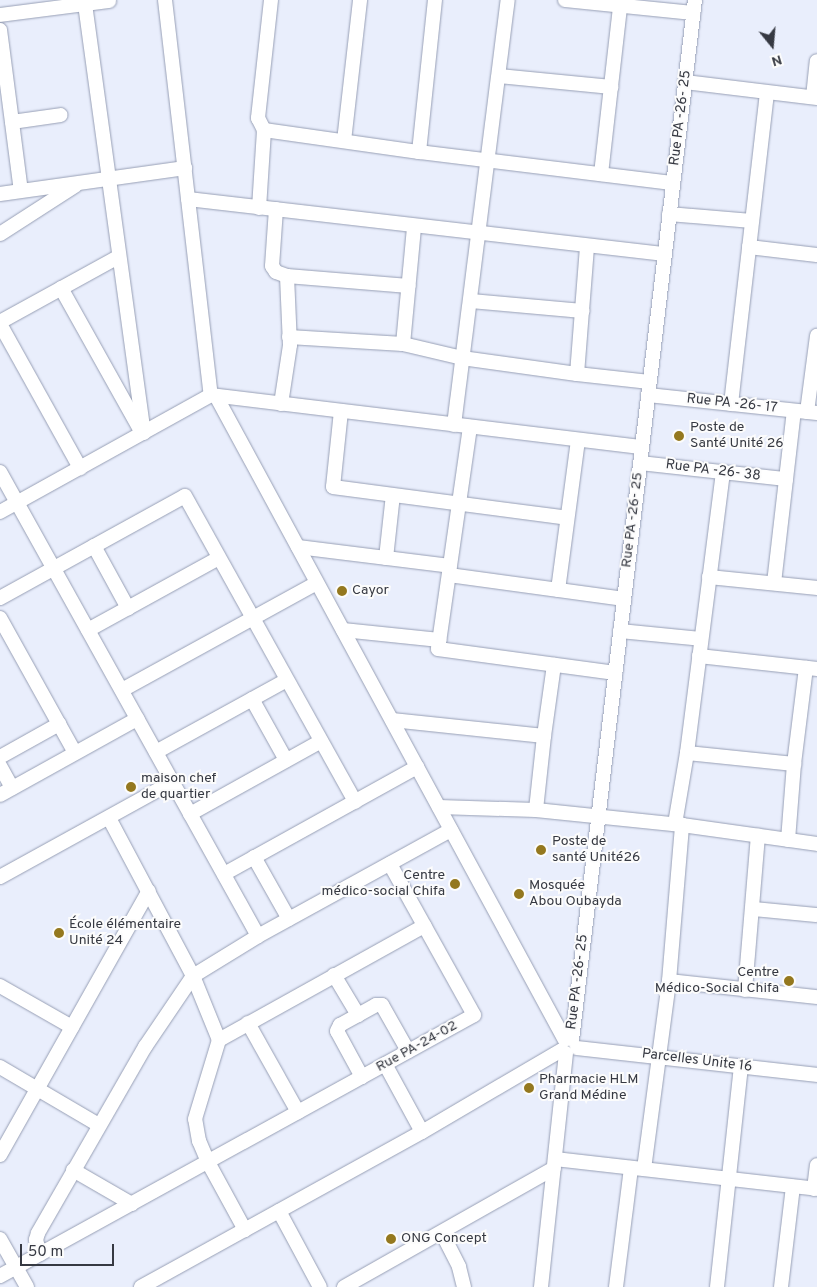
<!DOCTYPE html>
<html>
<head>
<meta charset="utf-8">
<style>
	body { margin:0 }
	#map { position:relative; width:817px; height:1287px; overflow:hidden; background:#e9eefc; font-family:Overpass,sans-serif }
	div>[style] { position:absolute }
	[style*='--x'] { left:calc(var(--x)*1px); top:calc(var(--y)*1px); width:calc(var(--w)*1px); rotate:calc(var(--a)*1deg) }
	.roads { filter:drop-shadow(0 0 1px #979fb5) drop-shadow(0 0 1px #979fb5) }
	.minor>* { height:14px; margin:-7px; padding:0 7px; transform-origin:7px; border-radius:7px; background:#fff }
	.dots>* { width:14px; height:14px; translate:-50% -50%; box-sizing:border-box; border:2px solid #fcfcfc; border-radius:50% }
	span { translate:-50% -50%; white-space:nowrap; text-align:center; line-height:1.15; -webkit-text-stroke:4px #fcfcfc; paint-order:stroke }
	.street-label { font-size:14px; color:#363942 }
	.poi-label { font-size:14px; color:#363942 }
	.left { translate:0 -50%; text-align:left }
	.right { translate:-100% -50%; text-align:right }
	.north { position:absolute; left:747px; top:20px; width:50px; height:50px; -webkit-text-stroke:4px #fcfcfc; paint-order:stroke; rotate:163deg; font-size:14px; font-weight:700; line-height:20px; text-align:center; color:#363942 }
	.north::after { content:''; display:block; margin:auto; width:18px; height:22px; background:#363942; clip-path:polygon(50% 0,100% 100%,50% 72%,0 100%) }
	.scale { position:absolute; left:20px; top:1244px; width:94px; height:22px; box-sizing:border-box; border:2px solid #363942; border-top:0; padding-left:6px; font-size:15px; line-height:18px; white-space:nowrap; color:#363942; -webkit-text-stroke:4px #fcfcfc; paint-order:stroke }
</style>
</head>
<body>
<div id="map">
	<div class="roads">
		<div class="minor">
			<i style="--x:165;--y:0;--w:398;--a:83.4"></i>
			<i style="--x:271;--y:0;--w:119;--a:96.3"></i>
			<i style="--x:258;--y:118;--w:13;--a:63"></i>
			<i style="--x:264;--y:130;--w:157;--a:8.1"></i>
			<i style="--x:419;--y:152;--w:256;--a:7"></i>
			<i style="--x:565;--y:0;--w:129;--a:5.8"></i>
			<i style="--x:85;--y:4;--w:433;--a:82.2"></i>
			<i style="--x:0;--y:15;--w:110;--a:-7.3"></i>
			<i style="--x:0;--y:30;--w:162;--a:82.6"></i>
			<i style="--x:499;--y:76;--w:113;--a:5.6"></i>
			<i style="--x:685;--y:82;--w:133;--a:6.9"></i>
			<i style="--x:813;--y:97;--w:36;--a:-84"></i>
			<i style="--x:12;--y:122;--w:49;--a:-8.1"></i>
			<i style="--x:344;--y:141;--w:142;--a:-83.5"></i>
			<i style="--x:419;--y:152;--w:153;--a:-84"></i>
			<i style="--x:601;--y:174;--w:169;--a:-83.5"></i>
			<i style="--x:0;--y:194;--w:187;--a:-8"></i>
			<i style="--x:188;--y:199;--w:480;--a:6.6"></i>
			<i style="--x:259;--y:208;--w:78;--a:-86.3"></i>
			<i style="--x:276;--y:209;--w:57;--a:94"></i>
			<i style="--x:272;--y:266;--w:7;--a:56"></i>
			<i style="--x:276;--y:272;--w:12;--a:20"></i>
			<i style="--x:287;--y:276;--w:122;--a:4.7"></i>
			<i style="--x:669;--y:214;--w:83;--a:4.8"></i>
			<i style="--x:0;--y:234;--w:90;--a:-32.8"></i>
			<i style="--x:749;--y:247;--w:68;--a:6.7"></i>
			<i style="--x:61;--y:288;--w:164;--a:60.8"></i>
			<i style="--x:471;--y:301;--w:112;--a:5.1"></i>
			<i style="--x:0;--y:322;--w:135;--a:-28.8"></i>
			<i style="--x:0;--y:324;--w:165;--a:60.9"></i>
			<i style="--x:289;--y:337;--w:114;--a:3.5"></i>
			<i style="--x:403;--y:344;--w:61;--a:13.3"></i>
			<i style="--x:462;--y:358;--w:116;--a:7.9"></i>
			<i style="--x:577;--y:374;--w:73;--a:6.3"></i>
			<i style="--x:403;--y:344;--w:118;--a:-84.6"></i>
			<i style="--x:577;--y:374;--w:128;--a:-85.5"></i>
			<i style="--x:648;--y:395;--w:170;--a:6.1"></i>
			<i style="--x:216;--y:396;--w:732;--a:61.55"></i>
			<i style="--x:281;--y:404;--w:60;--a:-81.3"></i>
			<i style="--x:290;--y:345;--w:69;--a:-92.5"></i>
			<i style="--x:731;--y:404;--w:313;--a:-83.4"></i>
			<i style="--x:341;--y:411;--w:76;--a:96"></i>
			<i style="--x:333;--y:487;--w:236;--a:7.5"></i>
			<i style="--x:807;--y:412;--w:77;--a:-82.5"></i>
			<i style="--x:454;--y:425;--w:428;--a:-82.8"></i>
			<i style="--x:470;--y:427;--w:224;--a:98.2"></i>
			<i style="--x:438;--y:649;--w:179;--a:7.7"></i>
			<i style="--x:640;--y:463;--w:147;--a:6.3"></i>
			<i style="--x:0;--y:472;--w:531;--a:60.92"></i>
			<i style="--x:0;--y:512;--w:241;--a:-29"></i>
			<i style="--x:211;--y:395;--w:434;--a:6.9"></i>
			<i style="--x:94;--y:546;--w:71;--a:61.3"></i>
			<i style="--x:298;--y:547;--w:153;--a:7.1"></i>
			<i style="--x:386;--y:558;--w:63;--a:-83.7"></i>
			<i style="--x:449;--y:575;--w:177;--a:7.8"></i>
			<i style="--x:709;--y:577;--w:109;--a:5.8"></i>
			<i style="--x:774;--y:583;--w:173;--a:-83.4"></i>
			<i style="--x:558;--y:590;--w:151;--a:-82.4"></i>
			<i style="--x:0;--y:598;--w:211;--a:-28.9"></i>
			<i style="--x:185;--y:496;--w:350;--a:60.9"></i>
			<i style="--x:0;--y:618;--w:154;--a:60.9"></i>
			<i style="--x:88;--y:630;--w:149;--a:-28.8"></i>
			<i style="--x:343;--y:630;--w:97;--a:5.9"></i>
			<i style="--x:620;--y:631;--w:81;--a:5.6"></i>
			<i style="--x:699;--y:656;--w:119;--a:6.3"></i>
			<i style="--x:122;--y:690;--w:222;--a:-28.8"></i>
			<i style="--x:252;--y:699;--w:70;--a:60.9"></i>
			<i style="--x:392;--y:720;--w:153;--a:6"></i>
			<i style="--x:544;--y:736;--w:74;--a:96.2"></i>
			<i style="--x:544;--y:736;--w:72;--a:-82"></i>
			<i style="--x:156;--y:752;--w:149;--a:-28.8"></i>
			<i style="--x:687;--y:753;--w:108;--a:5.9"></i>
			<i style="--x:0;--y:757;--w:68;--a:-29.2"></i>
			<i style="--x:0;--y:766;--w:25;--a:61"></i>
			<i style="--x:0;--y:795;--w:157;--a:-29"></i>
			<i style="--x:439;--y:807;--w:97;--a:1.8"></i>
			<i style="--x:536;--y:810;--w:147;--a:5.9"></i>
			<i style="--x:682;--y:825;--w:136;--a:8"></i>
			<i style="--x:190;--y:814;--w:150;--a:-29.1"></i>
			<i style="--x:109;--y:818;--w:179;--a:62"></i>
			<i style="--x:193;--y:976;--w:69;--a:67.9"></i>
			<i style="--x:675;--y:824;--w:72;--a:-80.4"></i>
			<i style="--x:687;--y:753;--w:283;--a:-82.7"></i>
			<i style="--x:788;--y:840;--w:76;--a:-85.5"></i>
			<i style="--x:794;--y:764;--w:97;--a:-82.9"></i>
			<i style="--x:254;--y:857;--w:71;--a:60.6"></i>
			<i style="--x:224;--y:874;--w:221;--a:-29"></i>
			<i style="--x:0;--y:877;--w:196;--a:-28.9"></i>
			<i style="--x:753;--y:909;--w:64;--a:5.4"></i>
			<i style="--x:334;--y:975;--w:47;--a:59"></i>
			<i style="--x:669;--y:981;--w:149;--a:6.2"></i>
			<i style="--x:0;--y:986;--w:83;--a:29.7"></i>
			<i style="--x:745;--y:990;--w:155;--a:-85.2"></i>
			<i style="--x:248;--y:1023;--w:102;--a:60.7"></i>
			<i style="--x:572;--y:1040;--w:1047;--a:-83.26"></i>
			<i style="--x:577;--y:1048;--w:242;--a:6.4"></i>
			<i style="--x:385;--y:1064;--w:77;--a:61.4"></i>
			<i style="--x:0;--y:1067;--w:115;--a:30.4"></i>
			<i style="--x:362;--y:1077;--w:52;--a:-118.5"></i>
			<i style="--x:337;--y:1031;--w:7;--a:-63"></i>
			<i style="--x:340;--y:1025;--w:41;--a:-29.1"></i>
			<i style="--x:376;--y:1005;--w:6;--a:0"></i>
			<i style="--x:382;--y:1005;--w:53;--a:60.5"></i>
			<i style="--x:0;--y:1155;--w:303;--a:-60.6"></i>
			<i style="--x:555;--y:1159;--w:264;--a:6.5"></i>
			<i style="--x:644;--y:1169;--w:190;--a:-82.4"></i>
			<i style="--x:669;--y:981;--w:157;--a:-85.2"></i>
			<i style="--x:73;--y:1170;--w:68;--a:30"></i>
			<i style="--x:814;--y:1189;--w:24;--a:-83"></i>
			<i style="--x:279;--y:1211;--w:86;--a:61.7"></i>
			<i style="--x:245;--y:1230;--w:77;--a:-118.6"></i>
			<i style="--x:208;--y:1162;--w:23;--a:-113"></i>
			<i style="--x:199;--y:1141;--w:22;--a:-100"></i>
			<i style="--x:195;--y:1119;--w:83;--a:-73.1"></i>
			<i style="--x:219;--y:1040;--w:235;--a:-29.1"></i>
			<i style="--x:442;--y:1233;--w:38;--a:63"></i>
			<i style="--x:459;--y:1267;--w:21;--a:76"></i>
			<i style="--x:0;--y:1239;--w:55;--a:60.6"></i>
			<i style="--x:40;--y:1254;--w:15;--a:-106"></i>
			<i style="--x:36;--y:1240;--w:7;--a:-74"></i>
			<i style="--x:38;--y:1233;--w:215;--a:-60.1"></i>
			<i style="--x:145;--y:1047;--w:86;--a:-55.9"></i>
			<i style="--x:193;--y:976;--w:76;--a:-31.6"></i>
			<i style="--x:258;--y:936;--w:220;--a:-28.8"></i>
			<i style="--x:0;--y:1276;--w:541;--a:-28.84"></i>
			<i style="--x:474;--y:1015;--w:173;--a:-119.1"></i>
			<i style="--x:141;--y:1287;--w:321;--a:-28.9"></i>
			<i style="--x:422;--y:1132;--w:162;--a:-30.4"></i>
			<i style="--x:344;--y:1287;--w:241;--a:-29.5"></i>
			<i style="--x:541;--y:1287;--w:235;--a:-83.9"></i>
			<i style="--x:616;--y:1287;--w:120;--a:-82.8"></i>
			<i style="--x:717;--y:1287;--w:222;--a:-83.8"></i>
			<i style="--x:781;--y:1287;--w:101;--a:-83.2"></i>
		</div>
	</div>
	<div class="dots">
		<i style="left:679px;top:436px;background:#94781f"></i>
		<i style="left:342px;top:591px;background:#94781f"></i>
		<i style="left:131px;top:787px;background:#94781f"></i>
		<i style="left:541px;top:850px;background:#94781f"></i>
		<i style="left:455px;top:884px;background:#94781f"></i>
		<i style="left:519px;top:894px;background:#94781f"></i>
		<i style="left:59px;top:933px;background:#94781f"></i>
		<i style="left:789px;top:981px;background:#94781f"></i>
		<i style="left:529px;top:1088px;background:#94781f"></i>
		<i style="left:391px;top:1239px;background:#94781f"></i>
	</div>
	<div class="street-label">
		<span style="left:681px;top:118px;rotate:-83deg">Rue PA -26- 25</span>
		<span style="left:732px;top:404px;rotate:6deg">Rue PA -26- 17</span>
		<span style="left:713px;top:471px;rotate:7deg">Rue PA -26- 38</span>
		<span style="left:633px;top:520px;rotate:-83deg">Rue PA -26- 25</span>
		<span style="left:578px;top:982px;rotate:-83deg">Rue PA -26- 25</span>
		<span style="left:417px;top:1047px;rotate:-29deg">Rue PA-24-02</span>
		<span style="left:697px;top:1061px;rotate:7deg">Parcelles Unite 16</span>
	</div>
	<div class="poi-label">
		<span class="left" style="left:690px;top:436px">Poste de<br>Santé Unité 26</span>
		<span class="left" style="left:352px;top:591px">Cayor</span>
		<span class="left" style="left:141px;top:787px">maison chef<br>de quartier</span>
		<span class="left" style="left:552px;top:850px">Poste de<br>santé Unité26</span>
		<span class="right" style="left:445px;top:884px">Centre<br>médico-social Chifa</span>
		<span class="left" style="left:529px;top:894px">Mosquée<br>Abou Oubayda</span>
		<span class="left" style="left:69px;top:933px">École élémentaire<br>Unité 24</span>
		<span class="right" style="left:779px;top:981px">Centre<br>Médico-Social Chifa</span>
		<span class="left" style="left:539px;top:1088px">Pharmacie HLM<br>Grand Médine</span>
		<span class="left" style="left:401px;top:1239px">ONG Concept</span>
	</div>
	<div class="north">N</div>
	<div class="scale">50 m</div>
</div>
</body>
</html>
